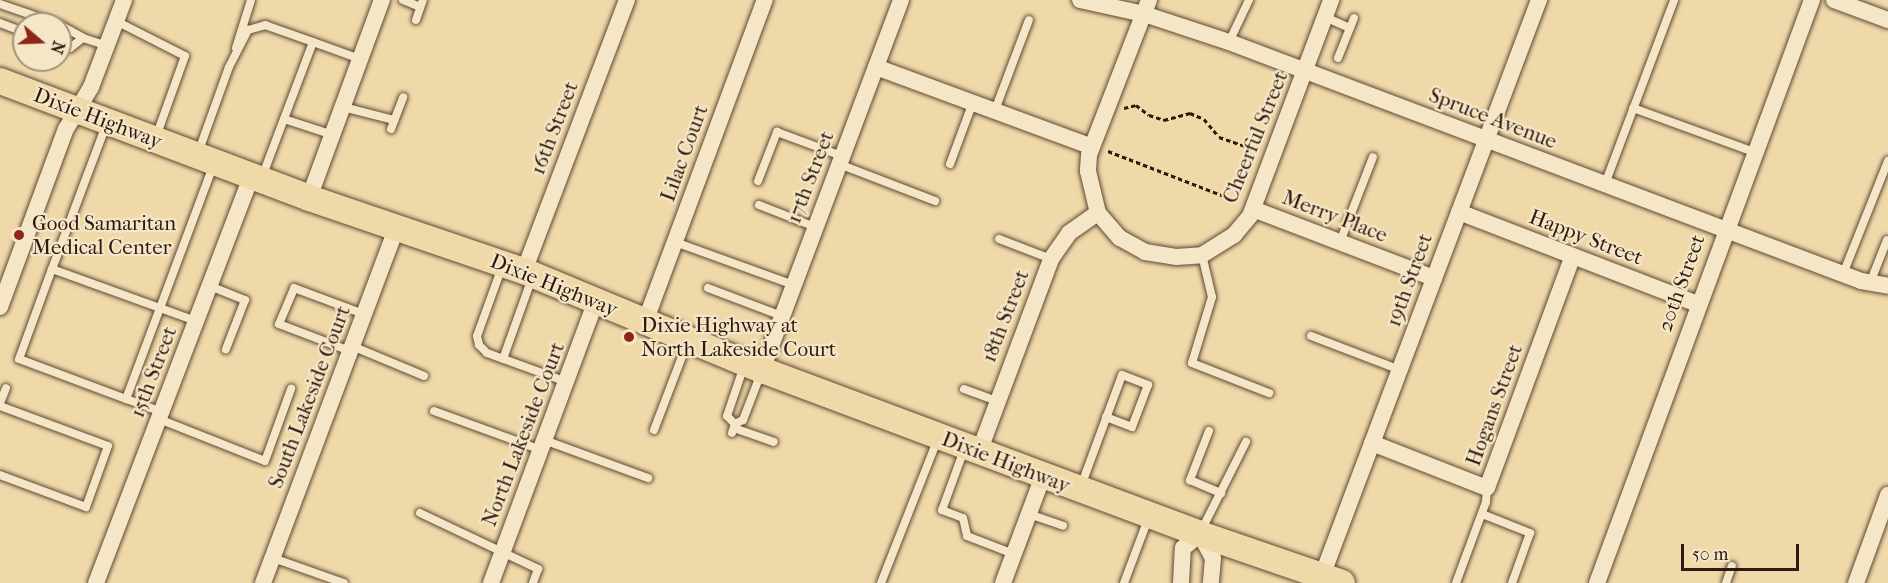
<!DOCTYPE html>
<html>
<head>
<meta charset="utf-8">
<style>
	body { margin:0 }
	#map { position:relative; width:1888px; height:583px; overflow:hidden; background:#f0d9a9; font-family:"IM FELL French Canon",serif }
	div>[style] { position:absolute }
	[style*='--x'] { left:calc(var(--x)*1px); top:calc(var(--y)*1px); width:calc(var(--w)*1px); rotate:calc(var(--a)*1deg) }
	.path>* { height:3px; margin-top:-1.5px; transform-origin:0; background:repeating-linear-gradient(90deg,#2d190f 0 4.5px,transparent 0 7.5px) }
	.roads { filter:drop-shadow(0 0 2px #5e4936) drop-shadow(0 0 2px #5e4936) }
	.lane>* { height:8px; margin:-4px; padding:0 4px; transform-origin:4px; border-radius:4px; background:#f5e6c7 }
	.street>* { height:16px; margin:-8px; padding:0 8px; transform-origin:8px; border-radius:8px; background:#f5e6c7 }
	.primary>* { height:26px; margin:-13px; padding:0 13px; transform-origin:13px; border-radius:13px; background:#f0d9a9 }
	.dots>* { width:16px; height:16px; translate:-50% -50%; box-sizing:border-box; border:3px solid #f5e6c7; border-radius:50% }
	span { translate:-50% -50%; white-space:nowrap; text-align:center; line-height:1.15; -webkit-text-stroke:4.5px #f5e6c7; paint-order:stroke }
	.street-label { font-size:21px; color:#2d190f }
	.poi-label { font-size:21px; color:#2d190f }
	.left { translate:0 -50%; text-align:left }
	.north { position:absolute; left:12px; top:12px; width:60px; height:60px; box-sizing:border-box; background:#f5e6c7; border:2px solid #a5947d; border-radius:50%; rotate:109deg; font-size:16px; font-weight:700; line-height:24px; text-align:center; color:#2d190f }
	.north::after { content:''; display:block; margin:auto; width:21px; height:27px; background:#8f2418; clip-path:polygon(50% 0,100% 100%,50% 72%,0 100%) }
	.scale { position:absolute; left:1681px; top:544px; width:118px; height:27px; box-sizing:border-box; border:3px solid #2d190f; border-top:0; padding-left:8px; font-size:18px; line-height:21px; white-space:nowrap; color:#2d190f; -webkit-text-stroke:4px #f5e6c7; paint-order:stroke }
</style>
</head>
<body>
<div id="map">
	<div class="path">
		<i style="--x:1124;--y:108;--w:12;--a:-14"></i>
		<i style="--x:1136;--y:105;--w:16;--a:38"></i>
		<i style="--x:1149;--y:115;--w:16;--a:18"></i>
		<i style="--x:1164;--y:120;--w:27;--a:-15"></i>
		<i style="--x:1190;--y:113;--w:15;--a:23"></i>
		<i style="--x:1204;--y:119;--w:23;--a:50"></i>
		<i style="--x:1219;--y:137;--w:31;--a:19"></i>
		<i style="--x:1108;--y:151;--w:138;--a:21.2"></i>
	</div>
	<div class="roads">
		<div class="lane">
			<i style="--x:403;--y:0;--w:18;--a:22"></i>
			<i style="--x:0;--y:4;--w:61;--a:19"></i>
			<i style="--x:1325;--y:17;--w:27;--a:24"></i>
			<i style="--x:416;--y:20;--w:21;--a:-71"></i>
			<i style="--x:116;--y:21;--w:77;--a:26.9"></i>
			<i style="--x:185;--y:56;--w:86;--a:109.7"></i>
			<i style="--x:0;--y:23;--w:26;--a:21"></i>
			<i style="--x:60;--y:25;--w:26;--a:29"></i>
			<i style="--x:1229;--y:42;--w:47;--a:-64.5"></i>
			<i style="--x:60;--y:45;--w:10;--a:17"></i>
			<i style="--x:70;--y:48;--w:16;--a:-38"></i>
			<i style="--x:83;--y:38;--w:25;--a:18"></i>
			<i style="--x:236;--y:48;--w:50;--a:-72.6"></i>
			<i style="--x:1338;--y:58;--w:43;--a:-68.2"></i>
			<i style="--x:343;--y:107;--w:53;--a:14.3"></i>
			<i style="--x:1633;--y:108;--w:129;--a:20"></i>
			<i style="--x:995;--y:110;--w:96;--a:-69.3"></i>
			<i style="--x:284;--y:119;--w:52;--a:18.1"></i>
			<i style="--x:391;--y:129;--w:34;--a:-69"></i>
			<i style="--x:198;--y:153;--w:91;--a:-70.2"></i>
			<i style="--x:229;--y:67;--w:42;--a:-62.8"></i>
			<i style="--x:248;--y:30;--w:18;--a:-16"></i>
			<i style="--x:265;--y:25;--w:51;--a:19.5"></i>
			<i style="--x:839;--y:164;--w:103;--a:21.1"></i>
			<i style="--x:950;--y:164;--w:66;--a:-69.6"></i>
			<i style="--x:262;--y:177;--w:144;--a:-69.3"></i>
			<i style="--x:313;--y:42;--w:50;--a:19.9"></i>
			<i style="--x:758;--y:181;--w:53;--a:-68.8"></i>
			<i style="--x:777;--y:132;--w:69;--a:20.3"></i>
			<i style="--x:1605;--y:184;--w:197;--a:-69.4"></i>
			<i style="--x:759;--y:205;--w:60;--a:21.4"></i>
			<i style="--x:999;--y:239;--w:56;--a:21"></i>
			<i style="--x:675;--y:242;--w:127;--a:19.9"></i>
			<i style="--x:1340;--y:242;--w:91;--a:-68.8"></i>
			<i style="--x:1202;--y:255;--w:43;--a:76.6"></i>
			<i style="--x:1212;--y:297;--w:69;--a:106.9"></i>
			<i style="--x:1192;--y:363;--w:83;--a:21.3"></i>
			<i style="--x:502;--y:267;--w:73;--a:109.9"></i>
			<i style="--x:477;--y:336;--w:9;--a:77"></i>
			<i style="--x:479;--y:345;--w:11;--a:45"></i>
			<i style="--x:487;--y:353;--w:85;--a:19.9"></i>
			<i style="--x:52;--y:269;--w:156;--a:-69.4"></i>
			<i style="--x:1843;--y:274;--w:122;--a:-68.3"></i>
			<i style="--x:1870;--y:283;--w:46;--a:-68.4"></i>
			<i style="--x:210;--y:286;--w:38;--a:22"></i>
			<i style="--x:245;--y:300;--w:53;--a:111.2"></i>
			<i style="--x:708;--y:288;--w:79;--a:20.7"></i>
			<i style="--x:1311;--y:336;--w:95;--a:20.9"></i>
			<i style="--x:352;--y:346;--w:78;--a:22.6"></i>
			<i style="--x:350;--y:351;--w:76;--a:-159.2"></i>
			<i style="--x:279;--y:324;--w:39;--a:-67"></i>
			<i style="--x:294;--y:288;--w:75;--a:20.4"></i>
			<i style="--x:503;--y:359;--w:86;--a:-70.3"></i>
			<i style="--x:964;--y:389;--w:35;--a:20"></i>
			<i style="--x:126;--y:399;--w:114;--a:-159.5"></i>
			<i style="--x:19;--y:359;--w:96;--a:-69.9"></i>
			<i style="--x:52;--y:269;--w:153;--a:19.9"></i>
			<i style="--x:0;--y:403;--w:16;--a:-68"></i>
			<i style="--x:0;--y:406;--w:115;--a:20.3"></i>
			<i style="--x:108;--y:446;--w:65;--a:109.8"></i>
			<i style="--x:86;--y:507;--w:92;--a:-159.6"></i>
			<i style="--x:434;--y:411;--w:114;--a:20"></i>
			<i style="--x:162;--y:412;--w:38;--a:-160"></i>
			<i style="--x:126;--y:399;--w:249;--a:-69.5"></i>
			<i style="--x:159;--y:419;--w:114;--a:21.6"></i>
			<i style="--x:265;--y:461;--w:77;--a:-70.1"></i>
			<i style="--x:735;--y:424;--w:11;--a:-135"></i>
			<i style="--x:727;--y:416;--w:53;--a:-71.2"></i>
			<i style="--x:734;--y:428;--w:42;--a:19.3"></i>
			<i style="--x:654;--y:430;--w:95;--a:-69.1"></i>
			<i style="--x:1209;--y:431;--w:53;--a:111.2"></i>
			<i style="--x:1190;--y:480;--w:34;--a:23"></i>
			<i style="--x:732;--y:433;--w:9;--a:-72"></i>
			<i style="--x:735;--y:424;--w:9;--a:-27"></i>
			<i style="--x:743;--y:420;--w:50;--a:-69"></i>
			<i style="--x:544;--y:440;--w:111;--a:20.1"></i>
			<i style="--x:964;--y:450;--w:64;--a:110.1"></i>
			<i style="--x:942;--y:510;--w:22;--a:21"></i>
			<i style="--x:963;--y:518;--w:18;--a:77"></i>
			<i style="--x:967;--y:536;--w:50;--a:21"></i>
			<i style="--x:1081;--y:486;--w:118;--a:-69.7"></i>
			<i style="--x:1122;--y:375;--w:28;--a:21"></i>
			<i style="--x:1148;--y:385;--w:45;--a:110.9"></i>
			<i style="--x:1132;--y:427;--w:28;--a:-159"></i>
			<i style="--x:420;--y:513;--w:131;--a:25.4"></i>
			<i style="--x:538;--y:569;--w:15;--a:110"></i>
			<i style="--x:1029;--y:514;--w:36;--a:19"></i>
			<i style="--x:1482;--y:514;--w:52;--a:21.6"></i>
			<i style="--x:1530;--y:533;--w:53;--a:109.8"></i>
			<i style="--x:1201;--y:531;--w:100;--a:-63.2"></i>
			<i style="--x:273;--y:558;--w:75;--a:19.4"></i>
			<i style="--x:881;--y:583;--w:156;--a:-68.5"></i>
			<i style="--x:1124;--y:583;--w:68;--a:-69.4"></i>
			<i style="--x:1456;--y:583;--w:86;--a:-69.7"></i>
			<i style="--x:1486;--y:502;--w:14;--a:-86"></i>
			<i style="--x:1726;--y:583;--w:18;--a:-71"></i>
		</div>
		<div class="street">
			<i style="--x:1080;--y:0;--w:66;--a:12.3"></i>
			<i style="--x:1144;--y:14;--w:89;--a:18.2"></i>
			<i style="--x:1229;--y:42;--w:676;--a:20.71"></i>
			<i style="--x:1861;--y:281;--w:27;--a:10"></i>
			<i style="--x:1149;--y:0;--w:166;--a:111.2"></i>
			<i style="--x:1089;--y:155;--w:16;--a:94"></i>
			<i style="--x:1088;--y:171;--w:43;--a:76.6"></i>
			<i style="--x:1098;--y:213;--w:33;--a:49"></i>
			<i style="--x:1120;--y:238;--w:29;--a:29"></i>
			<i style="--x:1145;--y:252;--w:31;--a:9"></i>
			<i style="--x:1176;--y:257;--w:26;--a:-4"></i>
			<i style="--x:1202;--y:255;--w:38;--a:-32"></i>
			<i style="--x:1234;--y:235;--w:25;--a:-50"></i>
			<i style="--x:1250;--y:216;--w:231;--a:-69.4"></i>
			<i style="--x:1834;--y:0;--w:58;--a:20.3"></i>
			<i style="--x:876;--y:67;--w:230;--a:20.3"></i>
			<i style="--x:309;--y:198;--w:211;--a:-69.8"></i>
			<i style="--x:1253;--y:209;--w:194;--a:20.9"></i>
			<i style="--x:1459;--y:212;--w:255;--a:21.1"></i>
			<i style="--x:524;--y:271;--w:290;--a:-69.2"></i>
			<i style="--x:0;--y:307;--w:190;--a:-69.7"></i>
			<i style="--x:66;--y:129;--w:49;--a:-59.2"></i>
			<i style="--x:91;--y:87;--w:93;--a:-69.2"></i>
			<i style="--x:645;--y:322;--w:344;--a:-69.6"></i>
			<i style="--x:762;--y:370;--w:395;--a:-69.4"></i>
			<i style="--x:1372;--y:443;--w:123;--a:21.4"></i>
			<i style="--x:1487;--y:488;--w:247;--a:-69.7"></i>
			<i style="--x:979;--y:452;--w:206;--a:-69.5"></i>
			<i style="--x:1051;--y:259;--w:32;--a:-55"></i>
			<i style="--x:1069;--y:233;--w:35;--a:-35"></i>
			<i style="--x:1322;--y:576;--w:616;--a:-69.36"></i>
			<i style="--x:96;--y:583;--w:435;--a:-69.1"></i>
			<i style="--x:263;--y:583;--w:380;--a:-69.4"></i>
			<i style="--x:491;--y:583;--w:301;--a:-69.6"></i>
			<i style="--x:1003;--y:583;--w:114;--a:-69.5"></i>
			<i style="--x:1181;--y:583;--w:35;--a:-87"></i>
			<i style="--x:1183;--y:548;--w:22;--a:-39"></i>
			<i style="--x:1200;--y:534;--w:27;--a:62"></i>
			<i style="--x:1213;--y:558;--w:25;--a:95"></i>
			<i style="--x:1597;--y:583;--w:621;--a:-69.76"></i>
			<i style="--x:1856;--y:583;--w:94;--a:-70"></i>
		</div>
		<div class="primary">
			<i style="--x:0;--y:81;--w:330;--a:20.7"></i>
			<i style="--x:309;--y:198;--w:227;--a:18.8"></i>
			<i style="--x:524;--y:271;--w:258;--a:22.6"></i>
			<i style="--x:762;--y:370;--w:468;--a:20.5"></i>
			<i style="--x:1200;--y:534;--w:150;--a:19"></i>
		</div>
	</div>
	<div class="dots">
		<i style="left:19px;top:235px;background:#8f2418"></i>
		<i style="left:629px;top:337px;background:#8f2418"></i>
	</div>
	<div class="street-label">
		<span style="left:98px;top:118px;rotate:21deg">Dixie Highway</span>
		<span style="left:1493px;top:118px;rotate:21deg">Spruce Avenue</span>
		<span style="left:554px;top:128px;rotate:-69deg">16th Street</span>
		<span style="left:1255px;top:137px;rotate:-68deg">Cheerful Street</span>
		<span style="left:684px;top:153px;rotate:-70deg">Lilac Court</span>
		<span style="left:810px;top:177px;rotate:-69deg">17th Street</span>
		<span style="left:1335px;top:216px;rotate:21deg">Merry Place</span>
		<span style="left:1586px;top:237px;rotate:21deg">Happy Street</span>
		<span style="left:1409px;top:280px;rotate:-70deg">19th Street</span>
		<span style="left:1681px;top:283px;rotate:-70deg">20th Street</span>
		<span style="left:554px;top:285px;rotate:22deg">Dixie Highway</span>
		<span style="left:1005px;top:316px;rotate:-69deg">18th Street</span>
		<span style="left:153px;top:372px;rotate:-69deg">15th Street</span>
		<span style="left:309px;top:397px;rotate:-69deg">South Lakeside Court</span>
		<span style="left:1494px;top:405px;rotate:-70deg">Hogans Street</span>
		<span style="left:523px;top:434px;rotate:-69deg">North Lakeside Court</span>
		<span style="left:1006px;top:462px;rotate:21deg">Dixie Highway</span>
	</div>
	<div class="poi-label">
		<span class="left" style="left:32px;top:235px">Good Samaritan<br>Medical Center</span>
		<span class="left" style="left:641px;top:337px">Dixie Highway at<br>North Lakeside Court</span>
	</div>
	<div class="north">N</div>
	<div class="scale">50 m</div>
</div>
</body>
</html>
